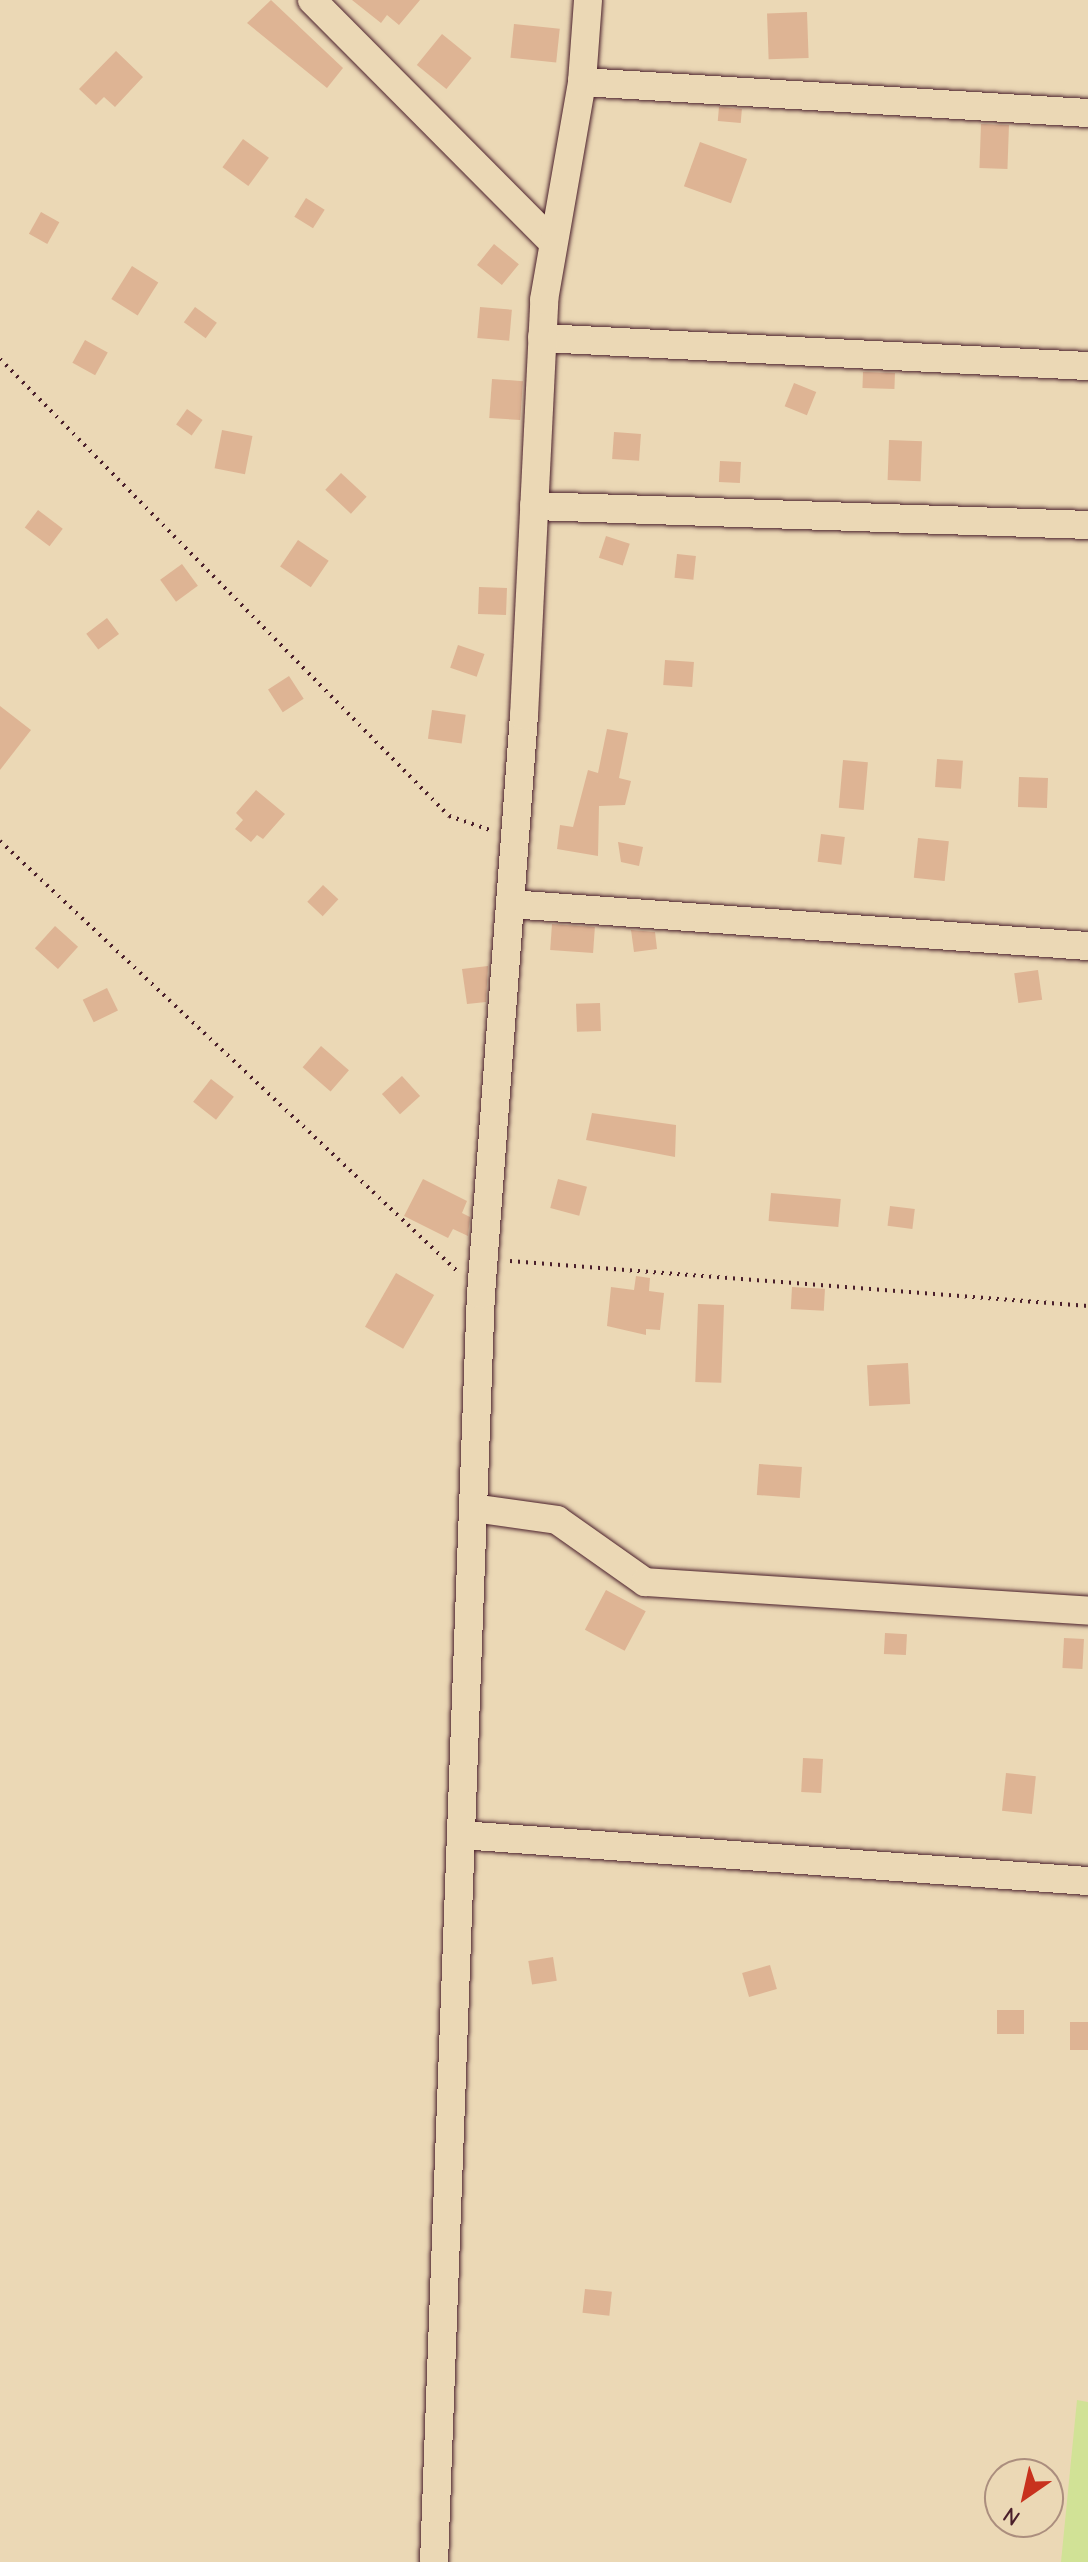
<!DOCTYPE html>
<html>
<head>
<meta charset="utf-8">
<style>
	body { margin:0 }
	#map { position:relative; width:1088px; height:2562px; overflow:hidden; background:#ebd8b5; font-family:"Comic Neue",sans-serif }
	div>[style] { position:absolute }
	[style*='--x'] { left:calc(var(--x)*1px); top:calc(var(--y)*1px); width:calc(var(--w)*1px); rotate:calc(var(--a)*1deg) }
	.green>* { inset:0; background:#d1e296 }
	.building>* { inset:0; background:#deb494; transform-origin:0 0 }
	.path>* { height:4px; margin-top:-2px; transform-origin:0; background:repeating-linear-gradient(90deg,#4a1f2b 0 2px,transparent 0 8px) }
	.roads { filter:drop-shadow(0 0 2px #4a1f2b) drop-shadow(0 0 2px #4a1f2b) }
	.street>* { height:28px; margin:-14px; padding:0 14px; transform-origin:14px; border-radius:14px; background:#ebd8b5 }
	span { translate:-50% -50%; white-space:nowrap; text-align:center; line-height:1.15; -webkit-text-stroke:6px #ebd8b5; paint-order:stroke }
	.north { position:absolute; left:984px; top:2458px; width:80px; height:80px; box-sizing:border-box; background:#ebd8b5; border:2px solid #ab8e7e; border-radius:50%; rotate:214deg; font-size:22px; font-weight:700; line-height:32px; text-align:center; color:#4a1f2b }
	.north::after { content:''; display:block; margin:auto; width:28px; height:36px; background:#c8321e; clip-path:polygon(50% 0,100% 100%,50% 72%,0 100%) }
</style>
</head>
<body>
<div id="map">
	<div class="green">
		<i style="clip-path:polygon(1077px 2400px,1088px 2402px,1088px 2562px,1061px 2562px)"></i>
	</div>
	<div class="building">
		<i style="clip-path:polygon(271px 0,343px 68px,327px 88px,247px 23px)"></i>
		<i style="clip-path:polygon(352px 0,420px 0,399px 25px,387px 15px,381px 23px)"></i>
		<i style="left:807px;top:12px;width:46px;height:40px;rotate:88deg"></i>
		<i style="left:514px;top:24px;width:46px;height:34px;rotate:6deg"></i>
		<i style="left:442px;top:34px;width:38px;height:40px;rotate:39deg"></i>
		<i style="clip-path:polygon(116px 51px,143px 77px,115px 107px,104px 97px,96px 105px,79px 89px)"></i>
		<i style="left:719px;top:107px;width:23px;height:14px;rotate:5deg"></i>
		<i style="left:981px;top:124px;width:28px;height:44px;rotate:2deg"></i>
		<i style="left:243px;top:139px;width:32px;height:35px;rotate:36deg"></i>
		<i style="left:700px;top:142px;width:50px;height:47px;rotate:20deg"></i>
		<i style="left:306px;top:198px;width:22px;height:22px;rotate:32deg"></i>
		<i style="left:41px;top:212px;width:21px;height:25px;rotate:29deg"></i>
		<i style="left:494px;top:244px;width:32px;height:27px;rotate:39deg"></i>
		<i style="left:132px;top:266px;width:31px;height:39px;rotate:32deg"></i>
		<i style="left:195px;top:307px;width:27px;height:19px;rotate:36deg"></i>
		<i style="left:480px;top:307px;width:32px;height:31px;rotate:5deg"></i>
		<i style="left:85px;top:340px;width:26px;height:26px;rotate:29deg"></i>
		<i style="left:863px;top:372px;width:32px;height:16px;rotate:2deg"></i>
		<i style="left:492px;top:379px;width:31px;height:39px;rotate:4deg"></i>
		<i style="left:794px;top:383px;width:24px;height:25px;rotate:22deg"></i>
		<i style="left:187px;top:409px;width:19px;height:19px;rotate:35deg"></i>
		<i style="left:222px;top:430px;width:31px;height:39px;rotate:11deg"></i>
		<i style="left:614px;top:432px;width:27px;height:27px;rotate:4deg"></i>
		<i style="left:889px;top:440px;width:33px;height:40px;rotate:2deg"></i>
		<i style="left:720px;top:461px;width:21px;height:21px;rotate:3deg"></i>
		<i style="left:341px;top:473px;width:35px;height:23px;rotate:43deg"></i>
		<i style="left:38px;top:510px;width:31px;height:22px;rotate:37deg"></i>
		<i style="left:606px;top:536px;width:25px;height:23px;rotate:18deg"></i>
		<i style="left:298px;top:540px;width:37px;height:32px;rotate:34deg"></i>
		<i style="left:677px;top:554px;width:19px;height:24px;rotate:6deg"></i>
		<i style="left:182px;top:564px;width:27px;height:27px;rotate:54deg"></i>
		<i style="left:479px;top:587px;width:28px;height:27px;rotate:2deg"></i>
		<i style="left:107px;top:618px;width:20px;height:26px;rotate:53deg"></i>
		<i style="left:458px;top:645px;width:28px;height:24px;rotate:19deg"></i>
		<i style="left:665px;top:660px;width:29px;height:25px;rotate:4deg"></i>
		<i style="left:289px;top:676px;width:27px;height:25px;rotate:57deg"></i>
		<i style="clip-path:polygon(0 706px,31px 730px,0 770px)"></i>
		<i style="left:432px;top:710px;width:34px;height:29px;rotate:8deg"></i>
		<i style="clip-path:polygon(607px 729px,628px 733px,619px 778px,631px 781px,625px 805px,599px 806px,598px 856px,557px 849px,560px 825px,573px 827px,588px 770px,598px 773px)"></i>
		<i style="left:937px;top:759px;width:26px;height:28px;rotate:4deg"></i>
		<i style="left:843px;top:760px;width:25px;height:48px;rotate:5deg"></i>
		<i style="left:1019px;top:777px;width:29px;height:30px;rotate:2deg"></i>
		<i style="clip-path:polygon(256px 790px,285px 814px,263px 839px,257px 835px,251px 842px,235px 829px,243px 820px,236px 813px)"></i>
		<i style="left:821px;top:834px;width:24px;height:28px;rotate:7deg"></i>
		<i style="left:918px;top:838px;width:31px;height:40px;rotate:6deg"></i>
		<i style="clip-path:polygon(618px 842px,643px 847px,639px 866px,621px 862px)"></i>
		<i style="left:323px;top:885px;width:21px;height:23px;rotate:43deg"></i>
		<i style="left:552px;top:924px;width:43px;height:26px;rotate:4deg"></i>
		<i style="left:55px;top:926px;width:31px;height:30px;rotate:42deg"></i>
		<i style="clip-path:polygon(631px 930px,655px 932px,657px 949px,634px 952px)"></i>
		<i style="clip-path:polygon(488px 966px,486px 1002px,467px 1004px,462px 969px)"></i>
		<i style="left:1038px;top:970px;width:30px;height:24px;rotate:82deg"></i>
		<i style="left:107px;top:988px;width:25px;height:27px;rotate:64deg"></i>
		<i style="left:600px;top:1003px;width:28px;height:24px;rotate:88deg"></i>
		<i style="left:321px;top:1046px;width:37px;height:28px;rotate:41deg"></i>
		<i style="left:402px;top:1076px;width:27px;height:27px;rotate:48deg"></i>
		<i style="left:211px;top:1079px;width:29px;height:29px;rotate:38deg"></i>
		<i style="clip-path:polygon(592px 1113px,676px 1125px,675px 1157px,586px 1140px)"></i>
		<i style="clip-path:polygon(423px 1179px,467px 1201px,462px 1213px,470px 1217px,468px 1236px,453px 1229px,448px 1238px,404px 1216px)"></i>
		<i style="left:558px;top:1179px;width:30px;height:30px;rotate:15deg"></i>
		<i style="left:771px;top:1193px;width:70px;height:28px;rotate:5deg"></i>
		<i style="left:890px;top:1206px;width:25px;height:20px;rotate:7deg"></i>
		<i style="left:396px;top:1273px;width:44px;height:62px;rotate:30deg"></i>
		<i style="clip-path:polygon(636px 1276px,650px 1278px,649px 1291px,664px 1293px,660px 1330px,646px 1329px,646px 1335px,607px 1326px,611px 1287px,634px 1290px)"></i>
		<i style="left:792px;top:1287px;width:33px;height:22px;rotate:3deg"></i>
		<i style="left:698px;top:1304px;width:26px;height:78px;rotate:2deg"></i>
		<i style="left:908px;top:1363px;width:41px;height:41px;rotate:87deg"></i>
		<i style="left:759px;top:1464px;width:43px;height:31px;rotate:4deg"></i>
		<i style="left:606px;top:1590px;width:45px;height:45px;rotate:28deg"></i>
		<i style="left:885px;top:1633px;width:22px;height:21px;rotate:3deg"></i>
		<i style="left:1064px;top:1638px;width:20px;height:30px;rotate:3deg"></i>
		<i style="left:803px;top:1758px;width:20px;height:34px;rotate:3deg"></i>
		<i style="left:1006px;top:1773px;width:30px;height:38px;rotate:6deg"></i>
		<i style="left:553px;top:1957px;width:24px;height:25px;rotate:81deg"></i>
		<i style="left:770px;top:1965px;width:25px;height:29px;rotate:74deg"></i>
		<i style="left:997px;top:2010px;width:27px;height:24px"></i>
		<i style="left:1070px;top:2022px;width:18px;height:28px"></i>
		<i style="left:585px;top:2289px;width:27px;height:24px;rotate:6deg"></i>
	</div>
	<div class="path">
		<i style="--x:0;--y:359;--w:641;--a:45.51"></i>
		<i style="--x:449;--y:816;--w:43;--a:18.9"></i>
		<i style="--x:0;--y:841;--w:626;--a:43.25"></i>
		<i style="--x:510;--y:1261;--w:580;--a:4.45"></i>
	</div>
	<div class="roads">
		<div class="street">
			<i style="--x:312;--y:0;--w:339;--a:45.2"></i>
			<i style="--x:582;--y:82;--w:507;--a:3.51"></i>
			<i style="--x:542;--y:338;--w:547;--a:2.94"></i>
			<i style="--x:534;--y:506;--w:554;--a:1.96"></i>
			<i style="--x:510;--y:904;--w:580;--a:4.16"></i>
			<i style="--x:473;--y:1508;--w:85;--a:8.1"></i>
			<i style="--x:557;--y:1520;--w:108;--a:35.2"></i>
			<i style="--x:645;--y:1582;--w:444;--a:3.7"></i>
			<i style="--x:461;--y:1835;--w:629;--a:4.2"></i>
			<i style="--x:434;--y:2562;--w:1269;--a:-87.88"></i>
			<i style="--x:481;--y:1294;--w:580;--a:-85.75"></i>
			<i style="--x:524;--y:716;--w:416;--a:-87.2"></i>
			<i style="--x:544;--y:300;--w:221;--a:-80.1"></i>
			<i style="--x:582;--y:82;--w:82;--a:-85.8"></i>
		</div>
	</div>
	<div class="north">N</div>
</div>
</body>
</html>
